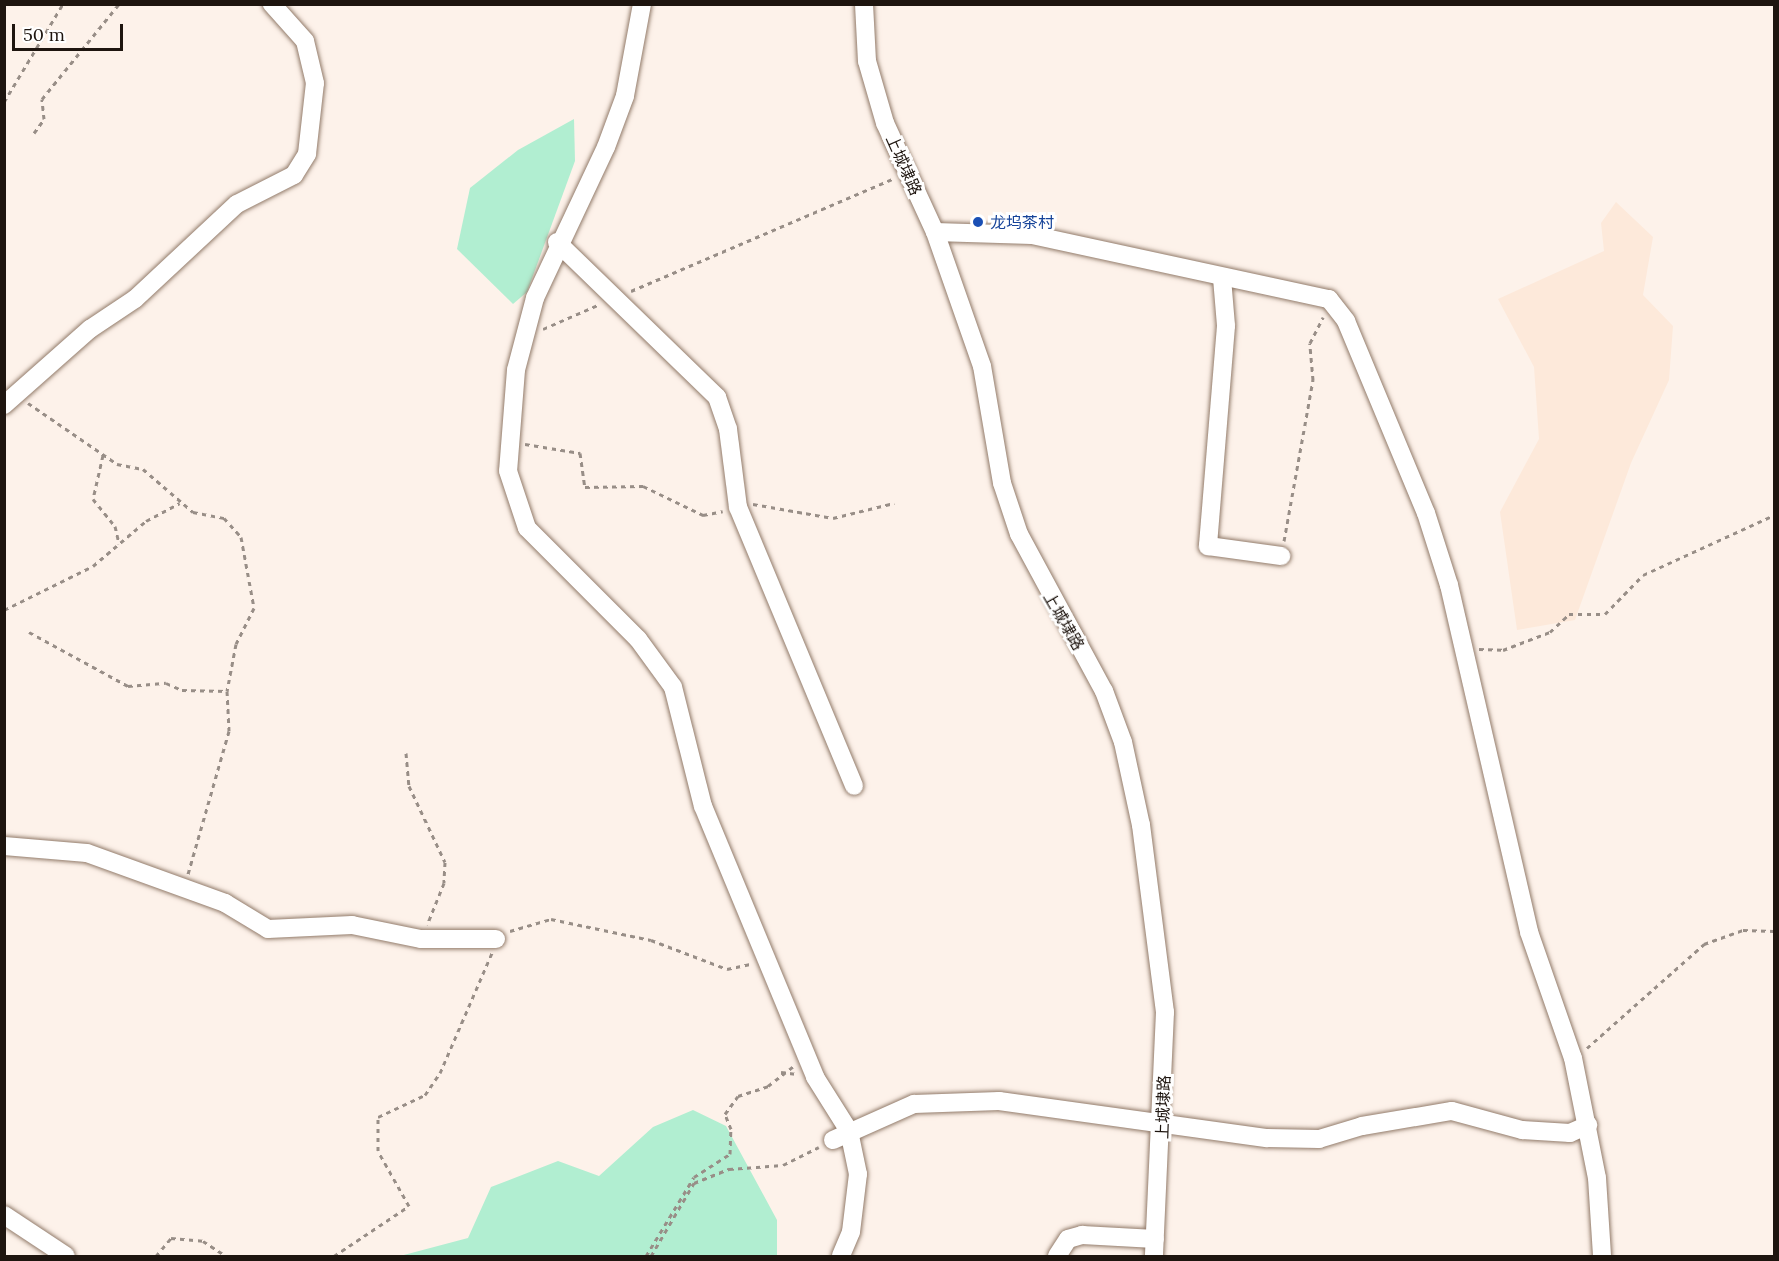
<!DOCTYPE html>
<html>
<head>
<meta charset="utf-8">
<style>
	body { margin:0 }
	#map { position:relative; width:1779px; height:1261px; overflow:hidden; background:#fdf2ea; font-family:Lora,"Noto Sans SC",serif }
	div>[style] { position:absolute }
	[style*='--x'] { left:calc(var(--x)*1px); top:calc(var(--y)*1px); width:calc(var(--w)*1px); rotate:calc(var(--a)*1deg) }
	.built>* { inset:0; background:#fde9da }
	.green>* { inset:0; background:#b1eed1 }
	.path>* { height:3px; margin-top:-1.5px; transform-origin:0; background:repeating-linear-gradient(90deg,#988e87 0 4.5px,transparent 0 9px) }
	.roads { filter:drop-shadow(0 0 2px #927b6a) drop-shadow(0 0 2px #927b6a) }
	.minor>* { height:18px; margin:-9px; padding:0 9px; transform-origin:9px; border-radius:9px; background:#fff }
	.dots>* { width:16px; height:16px; translate:-50% -50%; box-sizing:border-box; border:3px solid #fff; border-radius:50% }
	span { translate:-50% -50%; white-space:nowrap; text-align:center; line-height:1.15; -webkit-text-stroke:6px #fff; paint-order:stroke }
	.street-label { font-size:16px; color:#1e150f }
	.transit-label { font-size:16px; color:#164399 }
	.left { translate:0 -50%; text-align:left }
	.frame { position:absolute; inset:0; border:6px solid #1e150f; pointer-events:none }
	.scale { position:absolute; left:12px; top:24px; width:111px; height:27px; box-sizing:border-box; border:3px solid #1e150f; border-top:0; padding-left:8px; font-size:18px; line-height:21px; white-space:nowrap; color:#1e150f; -webkit-text-stroke:4px #fff; paint-order:stroke }
</style>
</head>
<body>
<div id="map">
	<div class="built">
		<i style="clip-path:polygon(1616px 202px,1653px 237px,1643px 295px,1673px 326px,1669px 380px,1631px 463px,1575px 620px,1517px 630px,1500px 512px,1539px 439px,1534px 367px,1498px 299px,1604px 251px,1601px 223px)"></i>
	</div>
	<div class="green">
		<i style="clip-path:polygon(574px 119px,575px 161px,527px 292px,513px 304px,457px 249px,470px 188px,518px 150px)"></i>
		<i style="clip-path:polygon(693px 1110px,726px 1126px,777px 1220px,777px 1256px,400px 1256px,468px 1238px,491px 1187px,558px 1161px,599px 1176px,653px 1127px)"></i>
	</div>
	<div class="path">
		<i style="--x:4;--y:102;--w:114;--a:-59"></i>
		<i style="--x:34;--y:133;--w:17;--a:-54"></i>
		<i style="--x:44;--y:119;--w:20;--a:-96"></i>
		<i style="--x:42;--y:99;--w:122;--a:-51"></i>
		<i style="--x:631;--y:291;--w:284;--a:-23.2"></i>
		<i style="--x:543;--y:329;--w:62;--a:-23.7"></i>
		<i style="--x:28;--y:403;--w:108;--a:34.4"></i>
		<i style="--x:117;--y:464;--w:26;--a:11"></i>
		<i style="--x:143;--y:469;--w:66;--a:40.7"></i>
		<i style="--x:193;--y:512;--w:32;--a:11"></i>
		<i style="--x:224;--y:518;--w:25;--a:48"></i>
		<i style="--x:241;--y:537;--w:72;--a:79.6"></i>
		<i style="--x:254;--y:608;--w:40;--a:116.6"></i>
		<i style="--x:236;--y:644;--w:48;--a:100.8"></i>
		<i style="--x:227;--y:691;--w:40;--a:87.1"></i>
		<i style="--x:229;--y:731;--w:149;--a:106"></i>
		<i style="--x:525;--y:444;--w:56;--a:9.3"></i>
		<i style="--x:580;--y:453;--w:34;--a:82"></i>
		<i style="--x:585;--y:487;--w:58;--a:-1"></i>
		<i style="--x:643;--y:486;--w:67;--a:25.8"></i>
		<i style="--x:703;--y:515;--w:20;--a:-11"></i>
		<i style="--x:103;--y:455;--w:45;--a:102.8"></i>
		<i style="--x:93;--y:499;--w:35;--a:51"></i>
		<i style="--x:115;--y:526;--w:18;--a:77"></i>
		<i style="--x:753;--y:504;--w:81;--a:9.9"></i>
		<i style="--x:833;--y:518;--w:63;--a:-13.8"></i>
		<i style="--x:1284;--y:541;--w:164;--a:-79.8"></i>
		<i style="--x:1313;--y:380;--w:37;--a:-95"></i>
		<i style="--x:1310;--y:343;--w:29;--a:-63"></i>
		<i style="--x:4;--y:610;--w:99;--a:-26.3"></i>
		<i style="--x:93;--y:566;--w:70;--a:-40.3"></i>
		<i style="--x:146;--y:521;--w:38;--a:-28"></i>
		<i style="--x:29;--y:632;--w:113;--a:28.6"></i>
		<i style="--x:128;--y:686;--w:38;--a:-5"></i>
		<i style="--x:166;--y:683;--w:17;--a:24"></i>
		<i style="--x:182;--y:690;--w:45;--a:1.3"></i>
		<i style="--x:1479;--y:649;--w:24;--a:2"></i>
		<i style="--x:1503;--y:650;--w:50;--a:-21"></i>
		<i style="--x:1550;--y:632;--w:26;--a:-43"></i>
		<i style="--x:1569;--y:614;--w:36;--a:0"></i>
		<i style="--x:1605;--y:614;--w:54;--a:-45.7"></i>
		<i style="--x:1643;--y:575;--w:144;--a:-24.6"></i>
		<i style="--x:406;--y:753;--w:33;--a:85"></i>
		<i style="--x:409;--y:786;--w:84;--a:64.7"></i>
		<i style="--x:445;--y:862;--w:21;--a:93"></i>
		<i style="--x:444;--y:883;--w:45;--a:112"></i>
		<i style="--x:510;--y:931;--w:43;--a:-16.3"></i>
		<i style="--x:551;--y:919;--w:102;--a:11.9"></i>
		<i style="--x:651;--y:940;--w:81;--a:20.9"></i>
		<i style="--x:727;--y:969;--w:25;--a:-12"></i>
		<i style="--x:1587;--y:1048;--w:157;--a:-41.6"></i>
		<i style="--x:1704;--y:944;--w:41;--a:-19.7"></i>
		<i style="--x:1743;--y:930;--w:31;--a:2"></i>
		<i style="--x:781;--y:1072;--w:16;--a:7"></i>
		<i style="--x:156;--y:1256;--w:23;--a:-50"></i>
		<i style="--x:171;--y:1238;--w:32;--a:5"></i>
		<i style="--x:203;--y:1241;--w:27;--a:33"></i>
		<i style="--x:334;--y:1256;--w:90;--a:-33.7"></i>
		<i style="--x:409;--y:1206;--w:63;--a:-119.4"></i>
		<i style="--x:378;--y:1151;--w:34;--a:-90"></i>
		<i style="--x:378;--y:1117;--w:52;--a:-25.1"></i>
		<i style="--x:425;--y:1095;--w:27;--a:-56"></i>
		<i style="--x:440;--y:1073;--w:131;--a:-66.6"></i>
		<i style="--x:646;--y:1256;--w:92;--a:-58.7"></i>
		<i style="--x:694;--y:1177;--w:43;--a:-32.6"></i>
		<i style="--x:730;--y:1154;--w:25;--a:-88"></i>
		<i style="--x:731;--y:1129;--w:16;--a:-112"></i>
		<i style="--x:725;--y:1114;--w:22;--a:-54"></i>
		<i style="--x:738;--y:1096;--w:32;--a:-18"></i>
		<i style="--x:768;--y:1086;--w:34;--a:-38"></i>
		<i style="--x:651;--y:1256;--w:85;--a:-59.5"></i>
		<i style="--x:694;--y:1183;--w:38;--a:-22"></i>
		<i style="--x:729;--y:1169;--w:54;--a:-4.2"></i>
		<i style="--x:783;--y:1165;--w:40;--a:-26.6"></i>
	</div>
	<div class="roads">
		<div class="minor">
			<i style="--x:642;--y:4;--w:94;--a:100.5"></i>
			<i style="--x:625;--y:96;--w:54;--a:110.4"></i>
			<i style="--x:606;--y:147;--w:167;--a:115.2"></i>
			<i style="--x:535;--y:298;--w:74;--a:104.8"></i>
			<i style="--x:516;--y:370;--w:101;--a:94.5"></i>
			<i style="--x:508;--y:471;--w:60;--a:71.6"></i>
			<i style="--x:527;--y:528;--w:157;--a:45"></i>
			<i style="--x:638;--y:639;--w:59;--a:53.9"></i>
			<i style="--x:673;--y:687;--w:123;--a:75.9"></i>
			<i style="--x:703;--y:806;--w:293;--a:67.5"></i>
			<i style="--x:815;--y:1077;--w:64;--a:57.8"></i>
			<i style="--x:849;--y:1131;--w:44;--a:78.2"></i>
			<i style="--x:858;--y:1174;--w:58;--a:96.9"></i>
			<i style="--x:851;--y:1232;--w:26;--a:113"></i>
			<i style="--x:864;--y:4;--w:57;--a:87"></i>
			<i style="--x:867;--y:61;--w:65;--a:73.8"></i>
			<i style="--x:885;--y:123;--w:120;--a:65.4"></i>
			<i style="--x:935;--y:232;--w:142;--a:70.7"></i>
			<i style="--x:982;--y:366;--w:119;--a:80.3"></i>
			<i style="--x:1002;--y:483;--w:54;--a:71.6"></i>
			<i style="--x:1019;--y:534;--w:179;--a:61.6"></i>
			<i style="--x:1104;--y:691;--w:54;--a:69.6"></i>
			<i style="--x:1123;--y:742;--w:85;--a:77.8"></i>
			<i style="--x:1141;--y:825;--w:189;--a:82.7"></i>
			<i style="--x:1165;--y:1012;--w:244;--a:92.6"></i>
			<i style="--x:935;--y:232;--w:97;--a:1.8"></i>
			<i style="--x:1032;--y:235;--w:304;--a:12.2"></i>
			<i style="--x:1329;--y:299;--w:28;--a:52"></i>
			<i style="--x:1346;--y:321;--w:208;--a:67.4"></i>
			<i style="--x:1426;--y:513;--w:76;--a:72.3"></i>
			<i style="--x:1449;--y:585;--w:356;--a:77"></i>
			<i style="--x:1529;--y:932;--w:133;--a:70.8"></i>
			<i style="--x:1573;--y:1058;--w:122;--a:78.7"></i>
			<i style="--x:1597;--y:1178;--w:78;--a:86.3"></i>
			<i style="--x:557;--y:242;--w:223;--a:44.1"></i>
			<i style="--x:717;--y:397;--w:34;--a:71"></i>
			<i style="--x:728;--y:429;--w:79;--a:82.7"></i>
			<i style="--x:738;--y:507;--w:302;--a:67.4"></i>
			<i style="--x:1222;--y:278;--w:48;--a:85.2"></i>
			<i style="--x:1226;--y:326;--w:221;--a:94.7"></i>
			<i style="--x:1208;--y:546;--w:74;--a:7.8"></i>
			<i style="--x:4;--y:405;--w:115;--a:-41.5"></i>
			<i style="--x:90;--y:329;--w:54;--a:-33.7"></i>
			<i style="--x:135;--y:299;--w:139;--a:-43"></i>
			<i style="--x:237;--y:204;--w:64;--a:-27"></i>
			<i style="--x:294;--y:175;--w:25;--a:-58"></i>
			<i style="--x:307;--y:154;--w:71;--a:-83.6"></i>
			<i style="--x:315;--y:83;--w:43;--a:-103.4"></i>
			<i style="--x:305;--y:41;--w:50;--a:-131.7"></i>
			<i style="--x:4;--y:846;--w:83;--a:4.8"></i>
			<i style="--x:87;--y:853;--w:147;--a:19.9"></i>
			<i style="--x:225;--y:903;--w:50;--a:31.2"></i>
			<i style="--x:268;--y:929;--w:84;--a:-2.7"></i>
			<i style="--x:352;--y:925;--w:70;--a:11.5"></i>
			<i style="--x:421;--y:939;--w:75;--a:0"></i>
			<i style="--x:833;--y:1140;--w:89;--a:-24"></i>
			<i style="--x:914;--y:1104;--w:85;--a:-2"></i>
			<i style="--x:999;--y:1101;--w:271;--a:7.9"></i>
			<i style="--x:1267;--y:1138;--w:52;--a:1.1"></i>
			<i style="--x:1319;--y:1139;--w:45;--a:-16.8"></i>
			<i style="--x:1362;--y:1126;--w:91;--a:-9.5"></i>
			<i style="--x:1452;--y:1111;--w:73;--a:15.2"></i>
			<i style="--x:1522;--y:1130;--w:48;--a:3.6"></i>
			<i style="--x:1570;--y:1133;--w:20;--a:-24"></i>
			<i style="--x:4;--y:1215;--w:74;--a:33.5"></i>
			<i style="--x:1057;--y:1256;--w:20;--a:-57"></i>
			<i style="--x:1068;--y:1239;--w:15;--a:-16"></i>
			<i style="--x:1082;--y:1235;--w:73;--a:3.1"></i>
		</div>
	</div>
	<div class="dots">
		<i style="left:978px;top:222px;background:#1a4fb4"></i>
	</div>
	<div class="street-label">
		<span style="left:904px;top:165px;rotate:66deg">上城埭路</span>
		<span style="left:1064px;top:621px;rotate:60deg">上城埭路</span>
		<span style="left:1163px;top:1107px;rotate:-88deg">上城埭路</span>
	</div>
	<div class="transit-label">
		<span class="left" style="left:990px;top:222px">龙坞茶村</span>
	</div>
	<div class="frame"></div>
	<div class="scale">50 m</div>
</div>
</body>
</html>
